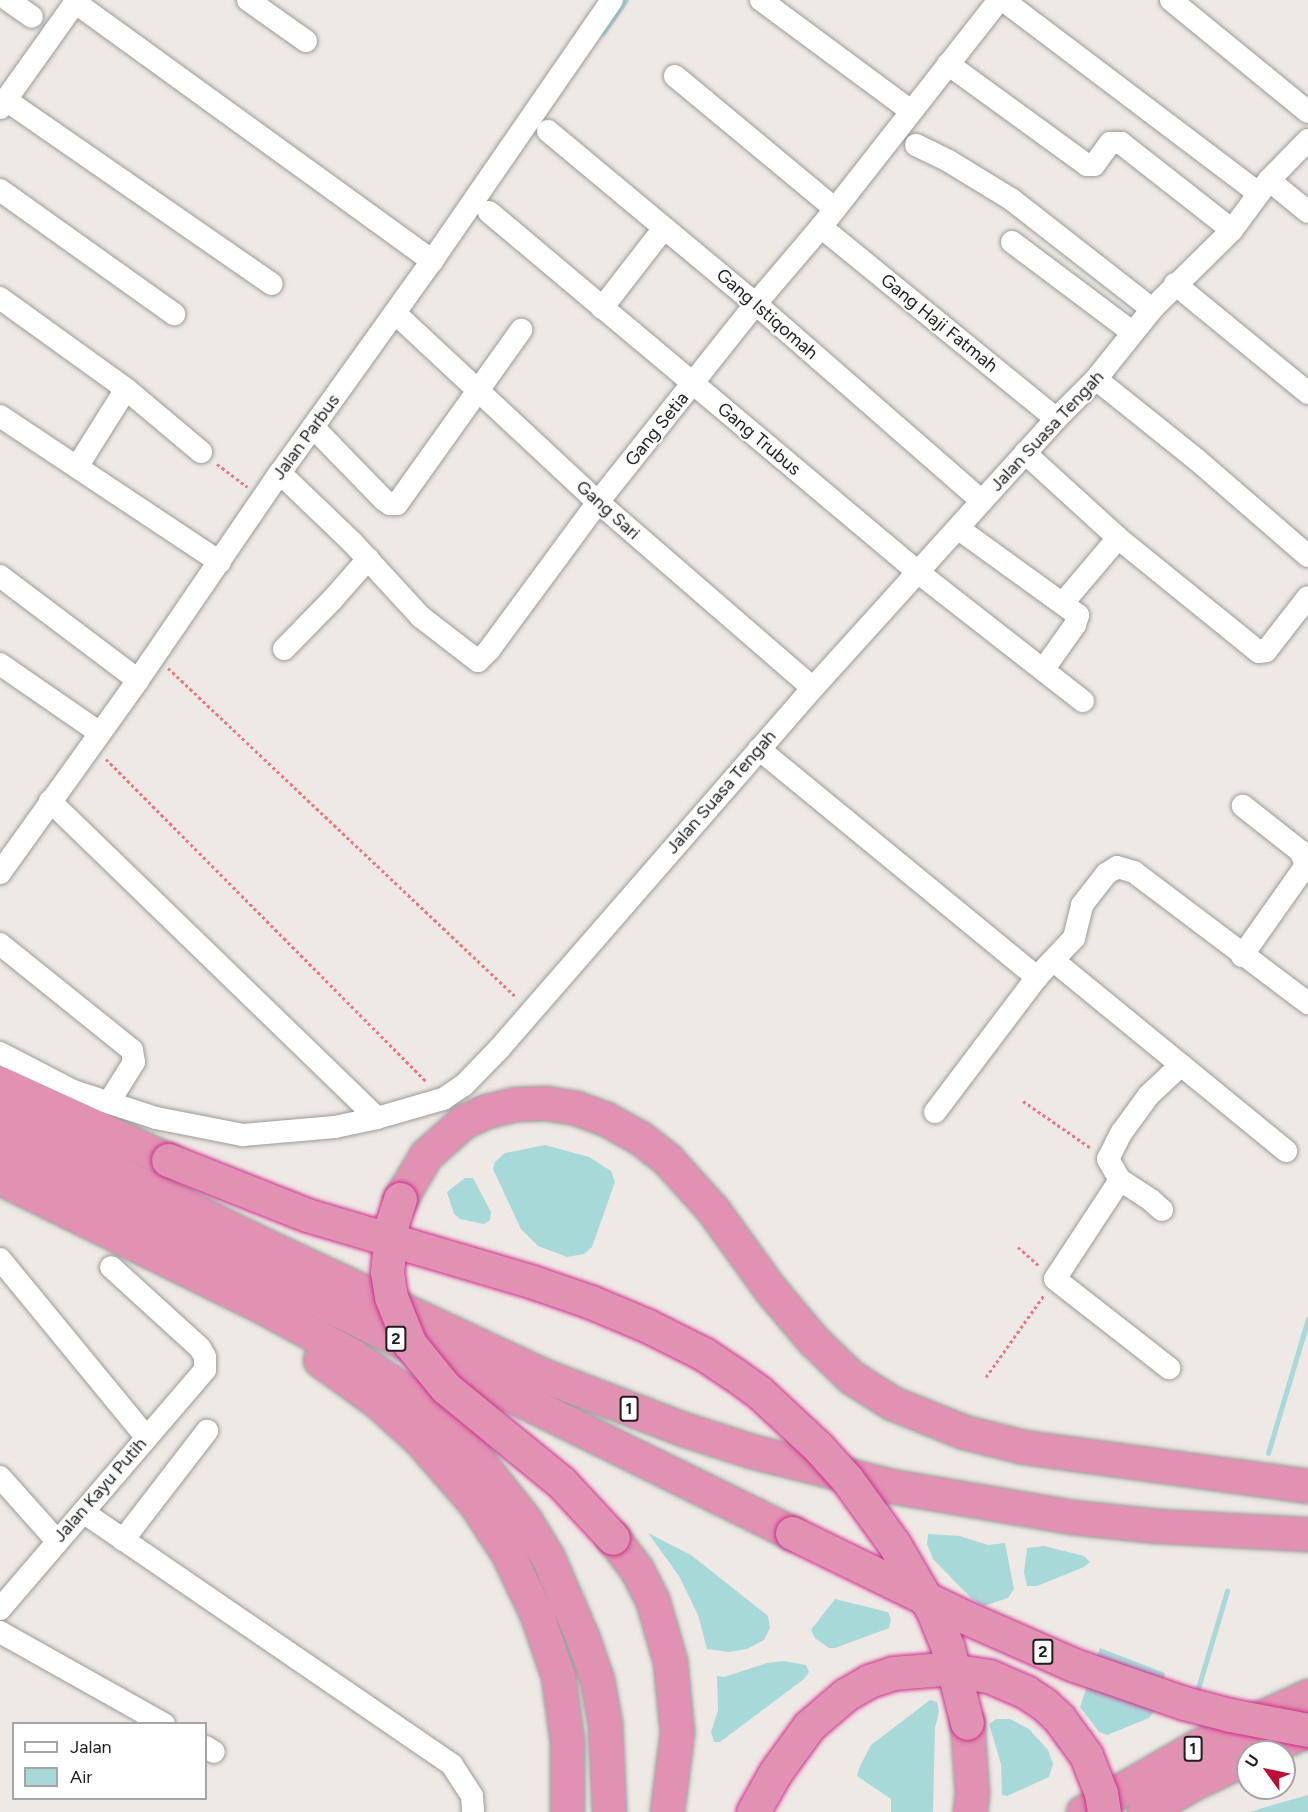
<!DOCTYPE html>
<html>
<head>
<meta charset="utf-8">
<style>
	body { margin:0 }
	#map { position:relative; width:1308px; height:1812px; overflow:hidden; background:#eee9e4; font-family:Figtree,sans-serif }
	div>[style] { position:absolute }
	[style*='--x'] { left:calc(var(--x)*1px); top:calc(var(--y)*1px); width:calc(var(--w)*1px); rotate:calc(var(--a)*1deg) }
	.water>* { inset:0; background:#a8d9d9 }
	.stream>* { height:5px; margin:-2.5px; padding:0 2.5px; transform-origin:2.5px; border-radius:2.5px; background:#a8d9d9 }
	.path>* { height:3px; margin-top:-1.5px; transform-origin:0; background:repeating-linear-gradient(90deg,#f17383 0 3px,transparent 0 6px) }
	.roads { filter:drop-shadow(0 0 2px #9b9b9b) drop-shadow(0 0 2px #9b9b9b) }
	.minor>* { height:22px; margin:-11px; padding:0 11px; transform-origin:11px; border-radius:11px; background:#fff }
	.highway>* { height:33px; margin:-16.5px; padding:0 16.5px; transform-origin:16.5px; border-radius:16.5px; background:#e191b2 }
	.bridges { filter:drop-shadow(0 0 2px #ce2f8b) drop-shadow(0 0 2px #ce2f8b) }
	.highway-bridge>* { height:33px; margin:-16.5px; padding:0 16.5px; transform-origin:16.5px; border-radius:16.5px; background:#e191b2 }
	span { translate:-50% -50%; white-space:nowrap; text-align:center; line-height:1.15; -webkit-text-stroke:4.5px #fff; paint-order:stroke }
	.shield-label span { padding:2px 4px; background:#fff; border:2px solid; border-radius:4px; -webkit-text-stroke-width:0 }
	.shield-label { font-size:16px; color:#1e1e1e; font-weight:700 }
	.street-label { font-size:18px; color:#1e1e1e }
	.legend { position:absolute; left:12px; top:1722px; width:195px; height:78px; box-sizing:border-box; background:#fff; border:2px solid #a5a5a5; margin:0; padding:8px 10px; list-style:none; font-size:18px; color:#1e1e1e }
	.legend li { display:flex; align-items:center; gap:12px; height:30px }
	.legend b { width:30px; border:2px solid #a5a5a5 }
	.north { position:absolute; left:1236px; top:1740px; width:60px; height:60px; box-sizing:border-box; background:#fff; border:2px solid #a5a5a5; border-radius:50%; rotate:303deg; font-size:16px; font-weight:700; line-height:24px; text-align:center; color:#1e1e1e }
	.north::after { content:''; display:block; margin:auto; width:21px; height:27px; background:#bf0d36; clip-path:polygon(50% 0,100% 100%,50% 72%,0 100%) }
</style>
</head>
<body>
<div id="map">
	<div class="water">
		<i style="clip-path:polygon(545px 1145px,589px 1157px,611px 1171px,615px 1182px,592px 1247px,584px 1254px,567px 1257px,538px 1246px,521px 1229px,493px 1169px,495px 1162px,505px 1153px)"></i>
		<i style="clip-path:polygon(465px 1178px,473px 1178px,491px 1212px,490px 1220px,484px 1224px,460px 1219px,454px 1214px,447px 1192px)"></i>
		<i style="clip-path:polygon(648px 1533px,691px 1555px,768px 1616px,770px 1628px,764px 1640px,747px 1649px,729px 1652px,707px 1649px,698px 1615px,679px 1576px)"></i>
		<i style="clip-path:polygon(928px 1534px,960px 1536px,988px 1545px,1005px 1543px,1014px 1589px,1008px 1598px,984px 1606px,972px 1599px,933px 1559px,927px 1544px)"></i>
		<i style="clip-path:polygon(1044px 1546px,1084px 1556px,1090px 1562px,1084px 1567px,1037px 1586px,1027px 1586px,1024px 1572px,1027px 1548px)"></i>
		<i style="clip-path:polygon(835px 1599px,888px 1612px,891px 1619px,889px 1628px,835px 1648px,829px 1648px,815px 1638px,811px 1630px)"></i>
		<i style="clip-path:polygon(1100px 1648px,1165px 1673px,1157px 1708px,1149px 1718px,1107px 1735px,1099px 1732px,1080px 1707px)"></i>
		<i style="clip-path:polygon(784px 1661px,806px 1665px,809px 1672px,804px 1679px,720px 1742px,714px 1742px,711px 1732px,718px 1710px,717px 1676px,724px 1677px,767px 1663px)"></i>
		<i style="clip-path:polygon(930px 1700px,937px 1702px,939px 1712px,935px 1728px,933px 1812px,891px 1812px,891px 1799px,857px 1776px,860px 1766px,871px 1745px)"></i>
		<i style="clip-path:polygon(996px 1719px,1010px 1719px,1029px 1729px,1048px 1750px,1053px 1764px,1049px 1777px,1007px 1796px,1002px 1795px,1001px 1764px,989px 1724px)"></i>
		<i style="clip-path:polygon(1308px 1795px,1308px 1812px,1250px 1812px,1276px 1804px)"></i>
	</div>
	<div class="stream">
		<i style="--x:603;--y:33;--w:40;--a:-55.1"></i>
		<i style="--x:1268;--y:1453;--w:140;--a:-73.4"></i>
		<i style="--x:1196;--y:1695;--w:109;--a:-73.4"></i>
	</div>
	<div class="path">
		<i style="--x:217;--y:464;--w:38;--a:37"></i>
		<i style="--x:168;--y:668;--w:479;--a:43.4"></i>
		<i style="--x:106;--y:759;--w:455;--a:45.2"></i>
		<i style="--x:1023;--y:1101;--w:83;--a:34.7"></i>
		<i style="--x:1018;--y:1247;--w:28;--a:42"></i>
		<i style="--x:986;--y:1377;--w:100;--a:-54.7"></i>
	</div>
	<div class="roads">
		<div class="minor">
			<i style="--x:8;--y:0;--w:29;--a:35"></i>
			<i style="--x:248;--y:0;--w:71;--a:35.3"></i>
			<i style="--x:761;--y:0;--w:187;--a:36.5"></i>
			<i style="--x:1003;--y:0;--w:320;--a:37.1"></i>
			<i style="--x:1171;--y:0;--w:177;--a:39.3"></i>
			<i style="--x:76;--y:3;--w:440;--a:35.9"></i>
			<i style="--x:948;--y:64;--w:172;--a:36"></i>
			<i style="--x:1087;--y:165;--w:7;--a:0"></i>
			<i style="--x:1094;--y:165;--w:27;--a:-54"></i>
			<i style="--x:1110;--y:143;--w:11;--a:0"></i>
			<i style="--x:1121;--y:143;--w:141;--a:38.1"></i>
			<i style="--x:675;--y:76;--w:208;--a:39.7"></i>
			<i style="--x:6;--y:100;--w:323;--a:34.7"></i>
			<i style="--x:0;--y:108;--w:133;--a:-54.5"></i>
			<i style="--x:548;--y:131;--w:271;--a:39.8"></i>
			<i style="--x:756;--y:304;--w:300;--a:41.1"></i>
			<i style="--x:916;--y:145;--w:34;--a:26"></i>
			<i style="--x:947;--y:160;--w:75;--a:31.4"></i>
			<i style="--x:1011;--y:199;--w:179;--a:38"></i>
			<i style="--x:1269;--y:180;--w:50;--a:39.4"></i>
			<i style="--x:0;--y:190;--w:214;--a:35.5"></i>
			<i style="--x:489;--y:212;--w:561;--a:40.01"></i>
			<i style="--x:919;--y:573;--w:208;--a:38"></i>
			<i style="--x:821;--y:227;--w:303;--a:39.2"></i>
			<i style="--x:1012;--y:242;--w:150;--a:36.9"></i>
			<i style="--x:1175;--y:284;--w:172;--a:39.3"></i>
			<i style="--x:0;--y:298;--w:155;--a:35.8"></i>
			<i style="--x:126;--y:389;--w:98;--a:40"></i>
			<i style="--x:602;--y:308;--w:101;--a:-52.2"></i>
			<i style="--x:395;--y:313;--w:277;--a:43"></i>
			<i style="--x:598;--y:502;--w:284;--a:40.9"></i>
			<i style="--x:1096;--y:379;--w:128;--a:38.7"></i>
			<i style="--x:1196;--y:459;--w:148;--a:40.9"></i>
			<i style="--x:0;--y:416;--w:264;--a:33.6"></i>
			<i style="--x:313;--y:427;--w:102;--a:45.8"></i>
			<i style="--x:384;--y:500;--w:7;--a:34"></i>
			<i style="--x:390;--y:504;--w:7;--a:0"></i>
			<i style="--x:397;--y:504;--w:214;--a:-54.5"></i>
			<i style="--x:1025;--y:453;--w:126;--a:42.4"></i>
			<i style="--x:1118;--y:538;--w:181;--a:39"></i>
			<i style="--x:1259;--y:652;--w:7;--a:-8"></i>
			<i style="--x:1266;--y:651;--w:68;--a:-52.1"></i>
			<i style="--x:77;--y:467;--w:92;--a:-57.9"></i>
			<i style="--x:280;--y:473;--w:100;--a:43.8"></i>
			<i style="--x:352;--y:542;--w:102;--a:47.4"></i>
			<i style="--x:421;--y:617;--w:72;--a:37.7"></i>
			<i style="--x:478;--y:661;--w:16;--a:-45"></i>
			<i style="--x:489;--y:650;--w:184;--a:-53.6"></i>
			<i style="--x:598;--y:502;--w:257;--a:-51.5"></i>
			<i style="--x:758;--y:301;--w:97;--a:-49.6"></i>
			<i style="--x:821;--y:227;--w:288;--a:-51.9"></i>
			<i style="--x:959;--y:529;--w:147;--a:35.9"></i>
			<i style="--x:1078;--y:615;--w:10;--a:107"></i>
			<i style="--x:1075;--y:625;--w:55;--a:125.4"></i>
			<i style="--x:0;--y:576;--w:173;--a:37"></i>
			<i style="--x:1063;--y:603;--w:85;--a:-49.8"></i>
			<i style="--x:284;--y:649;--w:69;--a:-45.6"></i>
			<i style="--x:332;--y:600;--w:55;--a:-48.7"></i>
			<i style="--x:0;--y:664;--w:121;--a:34.6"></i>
			<i style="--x:759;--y:749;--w:360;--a:39.4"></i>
			<i style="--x:1037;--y:977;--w:54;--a:-46.5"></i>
			<i style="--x:1074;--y:938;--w:34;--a:-76"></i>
			<i style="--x:1082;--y:905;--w:39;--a:-52"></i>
			<i style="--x:1106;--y:874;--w:13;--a:-32"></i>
			<i style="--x:1117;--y:867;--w:18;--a:16"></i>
			<i style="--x:1134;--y:872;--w:218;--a:37"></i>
			<i style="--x:50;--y:801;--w:455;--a:44.1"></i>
			<i style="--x:0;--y:873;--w:237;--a:-54.4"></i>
			<i style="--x:138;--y:680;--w:251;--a:-55.6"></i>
			<i style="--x:280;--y:473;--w:261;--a:-54.4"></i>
			<i style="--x:432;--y:261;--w:317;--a:-55.4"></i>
			<i style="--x:0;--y:944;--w:169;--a:38.8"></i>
			<i style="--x:132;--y:1050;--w:12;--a:81"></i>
			<i style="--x:134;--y:1062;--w:47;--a:122"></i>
			<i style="--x:1242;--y:956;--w:108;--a:-54.8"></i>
			<i style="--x:1304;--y:868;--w:6;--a:-81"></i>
			<i style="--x:1305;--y:862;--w:12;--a:-114"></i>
			<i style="--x:1300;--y:851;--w:73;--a:-141.7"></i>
			<i style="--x:1054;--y:961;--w:300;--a:39.3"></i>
			<i style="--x:0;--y:1053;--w:82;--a:27.5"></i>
			<i style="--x:73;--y:1091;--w:87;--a:18"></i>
			<i style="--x:156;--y:1118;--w:89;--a:11.1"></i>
			<i style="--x:243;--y:1135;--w:92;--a:-5"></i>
			<i style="--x:335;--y:1127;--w:43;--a:-12.1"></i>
			<i style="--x:377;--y:1118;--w:69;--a:-16.1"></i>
			<i style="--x:443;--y:1099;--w:25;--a:-34"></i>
			<i style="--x:464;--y:1085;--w:50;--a:-45.8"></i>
			<i style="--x:499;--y:1049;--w:478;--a:-49"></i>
			<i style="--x:813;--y:688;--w:363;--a:-47.9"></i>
			<i style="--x:1056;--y:419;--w:57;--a:-45"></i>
			<i style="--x:1096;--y:379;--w:90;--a:-51.3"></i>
			<i style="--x:1152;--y:309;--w:112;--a:-44.6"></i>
			<i style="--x:1232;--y:230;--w:62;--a:-53.5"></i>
			<i style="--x:1269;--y:180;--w:56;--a:-45.7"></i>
			<i style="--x:935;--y:1112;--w:169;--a:-52.9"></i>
			<i style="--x:1120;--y:1180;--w:118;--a:123.3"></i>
			<i style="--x:1055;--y:1279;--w:145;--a:38"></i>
			<i style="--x:1162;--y:1210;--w:15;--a:-138"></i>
			<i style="--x:1151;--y:1200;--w:37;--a:-147"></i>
			<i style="--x:1120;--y:1180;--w:24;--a:-120"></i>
			<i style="--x:1108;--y:1159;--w:30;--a:-63"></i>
			<i style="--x:1122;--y:1132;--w:46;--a:-53.9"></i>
			<i style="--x:1149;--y:1095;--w:44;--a:-43.2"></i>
			<i style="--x:0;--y:1259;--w:230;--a:50.6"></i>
			<i style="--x:0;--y:1477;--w:86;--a:48.3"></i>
			<i style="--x:83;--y:1512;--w:447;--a:34.4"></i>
			<i style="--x:452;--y:1765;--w:37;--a:57"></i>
			<i style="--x:472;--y:1796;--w:16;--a:86"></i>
			<i style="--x:123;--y:1540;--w:138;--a:-52.4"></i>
			<i style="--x:0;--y:1609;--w:315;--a:-49.4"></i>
			<i style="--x:205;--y:1370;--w:13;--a:-90"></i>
			<i style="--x:205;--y:1357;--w:10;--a:-119"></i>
			<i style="--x:200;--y:1348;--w:120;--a:-137.7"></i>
			<i style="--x:0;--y:1632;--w:188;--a:29.3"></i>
			<i style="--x:206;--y:1747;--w:9;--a:32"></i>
		</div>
		<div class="highway">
			<i style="--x:0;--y:1083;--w:185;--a:24.6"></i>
			<i style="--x:0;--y:1115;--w:294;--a:26.2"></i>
			<i style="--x:264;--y:1245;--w:312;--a:25"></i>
			<i style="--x:547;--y:1377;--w:146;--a:20.9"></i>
			<i style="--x:683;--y:1429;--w:71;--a:17.9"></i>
			<i style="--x:751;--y:1451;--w:144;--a:14"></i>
			<i style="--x:891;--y:1486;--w:184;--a:9.7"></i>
			<i style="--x:1072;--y:1517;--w:86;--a:6"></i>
			<i style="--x:1158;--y:1526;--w:150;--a:3.1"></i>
			<i style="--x:0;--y:1144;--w:882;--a:26.16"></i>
			<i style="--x:0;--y:1178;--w:297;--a:26.1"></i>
			<i style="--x:267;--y:1309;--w:98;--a:28.7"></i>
			<i style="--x:353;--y:1356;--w:71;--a:34.1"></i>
			<i style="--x:412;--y:1396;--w:76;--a:42.9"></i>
			<i style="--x:468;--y:1448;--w:92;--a:51.6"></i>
			<i style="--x:525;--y:1520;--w:44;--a:58.8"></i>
			<i style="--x:548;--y:1558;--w:88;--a:66.6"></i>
			<i style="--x:583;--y:1639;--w:43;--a:71.1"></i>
			<i style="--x:597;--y:1680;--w:45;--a:79.7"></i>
			<i style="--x:605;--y:1724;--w:88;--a:87.4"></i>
			<i style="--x:400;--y:1199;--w:51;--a:-59.4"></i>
			<i style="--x:426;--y:1155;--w:50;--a:-41.7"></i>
			<i style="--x:463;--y:1122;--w:26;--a:-25"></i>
			<i style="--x:487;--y:1111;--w:29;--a:-14"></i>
			<i style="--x:515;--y:1104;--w:31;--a:-2"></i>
			<i style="--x:546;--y:1103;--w:30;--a:9"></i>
			<i style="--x:576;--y:1108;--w:32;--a:20"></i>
			<i style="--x:606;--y:1119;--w:38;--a:29"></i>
			<i style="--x:639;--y:1137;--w:37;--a:38"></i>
			<i style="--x:668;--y:1160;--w:67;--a:48"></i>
			<i style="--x:713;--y:1210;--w:97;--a:54.2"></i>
			<i style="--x:770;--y:1289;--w:67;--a:49.9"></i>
			<i style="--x:813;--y:1340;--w:53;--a:44.2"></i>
			<i style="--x:851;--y:1377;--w:49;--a:32.4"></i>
			<i style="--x:892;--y:1403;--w:78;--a:21.9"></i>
			<i style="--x:964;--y:1432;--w:62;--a:14"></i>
			<i style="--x:1024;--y:1447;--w:287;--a:7.8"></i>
			<i style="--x:320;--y:1360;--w:72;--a:35.9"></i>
			<i style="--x:378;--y:1402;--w:57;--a:42.1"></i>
			<i style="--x:420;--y:1440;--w:84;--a:48.9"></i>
			<i style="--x:475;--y:1503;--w:59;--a:56.9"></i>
			<i style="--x:507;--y:1552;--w:70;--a:64.5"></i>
			<i style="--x:537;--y:1615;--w:65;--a:71"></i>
			<i style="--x:558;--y:1676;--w:66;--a:82.1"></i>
			<i style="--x:567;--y:1741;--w:71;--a:90"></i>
			<i style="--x:613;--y:1538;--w:40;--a:53"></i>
			<i style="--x:637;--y:1570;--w:33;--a:63"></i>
			<i style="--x:652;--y:1599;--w:65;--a:73.8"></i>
			<i style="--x:670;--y:1661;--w:71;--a:84.4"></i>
			<i style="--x:677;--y:1732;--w:81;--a:97.1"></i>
			<i style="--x:967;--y:1723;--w:69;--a:85.9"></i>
			<i style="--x:972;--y:1792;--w:20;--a:96"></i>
			<i style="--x:1258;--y:1752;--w:55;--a:-23.7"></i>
			<i style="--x:1083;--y:1812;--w:133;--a:-29.9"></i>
			<i style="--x:1198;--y:1746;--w:121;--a:-24.4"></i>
			<i style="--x:1144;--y:1812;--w:56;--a:-30.3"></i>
			<i style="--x:1192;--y:1784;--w:62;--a:-25.7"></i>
		</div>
	</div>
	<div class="bridges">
		<div class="highway-bridge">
			<i style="--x:168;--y:1160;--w:149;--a:21.6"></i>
			<i style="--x:307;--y:1215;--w:236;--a:16.5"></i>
			<i style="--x:533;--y:1282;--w:61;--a:19"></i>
			<i style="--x:591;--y:1302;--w:62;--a:22.8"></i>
			<i style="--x:648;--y:1326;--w:63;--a:26.6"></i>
			<i style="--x:704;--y:1354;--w:36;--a:34"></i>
			<i style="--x:734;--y:1374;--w:31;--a:36"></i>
			<i style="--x:759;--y:1392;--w:81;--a:43"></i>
			<i style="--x:818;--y:1447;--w:43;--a:47.8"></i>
			<i style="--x:847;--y:1479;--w:80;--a:54.1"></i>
			<i style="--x:894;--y:1544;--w:78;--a:59.8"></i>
			<i style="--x:933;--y:1611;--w:40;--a:68"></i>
			<i style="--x:948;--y:1648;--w:77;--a:75.8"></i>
			<i style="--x:400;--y:1199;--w:25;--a:108"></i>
			<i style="--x:392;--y:1223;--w:49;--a:95.8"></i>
			<i style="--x:387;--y:1272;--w:25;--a:81"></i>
			<i style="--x:391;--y:1297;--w:51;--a:68"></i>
			<i style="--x:410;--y:1344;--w:57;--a:50.7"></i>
			<i style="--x:446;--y:1388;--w:149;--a:39.3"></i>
			<i style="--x:561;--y:1482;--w:76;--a:47.1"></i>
			<i style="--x:792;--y:1533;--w:185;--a:26"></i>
			<i style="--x:958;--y:1614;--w:127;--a:23.7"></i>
			<i style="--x:1074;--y:1665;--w:116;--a:19.1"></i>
			<i style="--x:1184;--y:1703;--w:48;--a:14.6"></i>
			<i style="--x:1230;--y:1715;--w:79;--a:10.9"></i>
			<i style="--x:753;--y:1812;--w:45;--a:-60.6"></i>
			<i style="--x:775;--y:1773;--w:58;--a:-54.1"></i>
			<i style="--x:809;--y:1726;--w:48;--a:-40.7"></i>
			<i style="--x:845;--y:1695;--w:28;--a:-30"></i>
			<i style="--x:869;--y:1681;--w:25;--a:-18"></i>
			<i style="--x:893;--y:1673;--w:50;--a:-4.6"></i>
			<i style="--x:943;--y:1669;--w:47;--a:8.7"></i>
			<i style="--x:989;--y:1676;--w:40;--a:23.4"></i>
			<i style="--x:1026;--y:1692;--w:22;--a:34"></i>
			<i style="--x:1044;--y:1704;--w:21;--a:43"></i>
			<i style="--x:1059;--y:1718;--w:46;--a:53.9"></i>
			<i style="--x:1086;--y:1755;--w:41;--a:68.5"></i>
			<i style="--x:1101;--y:1793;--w:19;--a:81"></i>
		</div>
	</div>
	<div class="shield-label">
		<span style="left:396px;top:1339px">2</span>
		<span style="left:629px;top:1409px">1</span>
		<span style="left:1043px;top:1652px">2</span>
		<span style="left:1193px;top:1749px">1</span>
	</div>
	<div class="street-label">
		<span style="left:767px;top:314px;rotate:41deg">Gang Istiqomah</span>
		<span style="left:939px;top:323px;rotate:39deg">Gang Haji Fatmah</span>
		<span style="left:657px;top:429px;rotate:-51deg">Gang Setia</span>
		<span style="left:1047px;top:431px;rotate:-47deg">Jalan Suasa Tengah</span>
		<span style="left:306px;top:437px;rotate:-54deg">Jalan Parbus</span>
		<span style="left:759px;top:439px;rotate:40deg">Gang Trubus</span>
		<span style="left:608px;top:510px;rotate:42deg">Gang Sari</span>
		<span style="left:721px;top:792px;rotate:-49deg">Jalan Suasa Tengah</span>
		<span style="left:100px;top:1490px;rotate:-49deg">Jalan Kayu Putih</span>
	</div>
	<ul class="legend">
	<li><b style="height:8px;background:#fff"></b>Jalan</li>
	<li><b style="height:16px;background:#a8d9d9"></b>Air</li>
	</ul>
	<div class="north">U</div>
</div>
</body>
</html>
